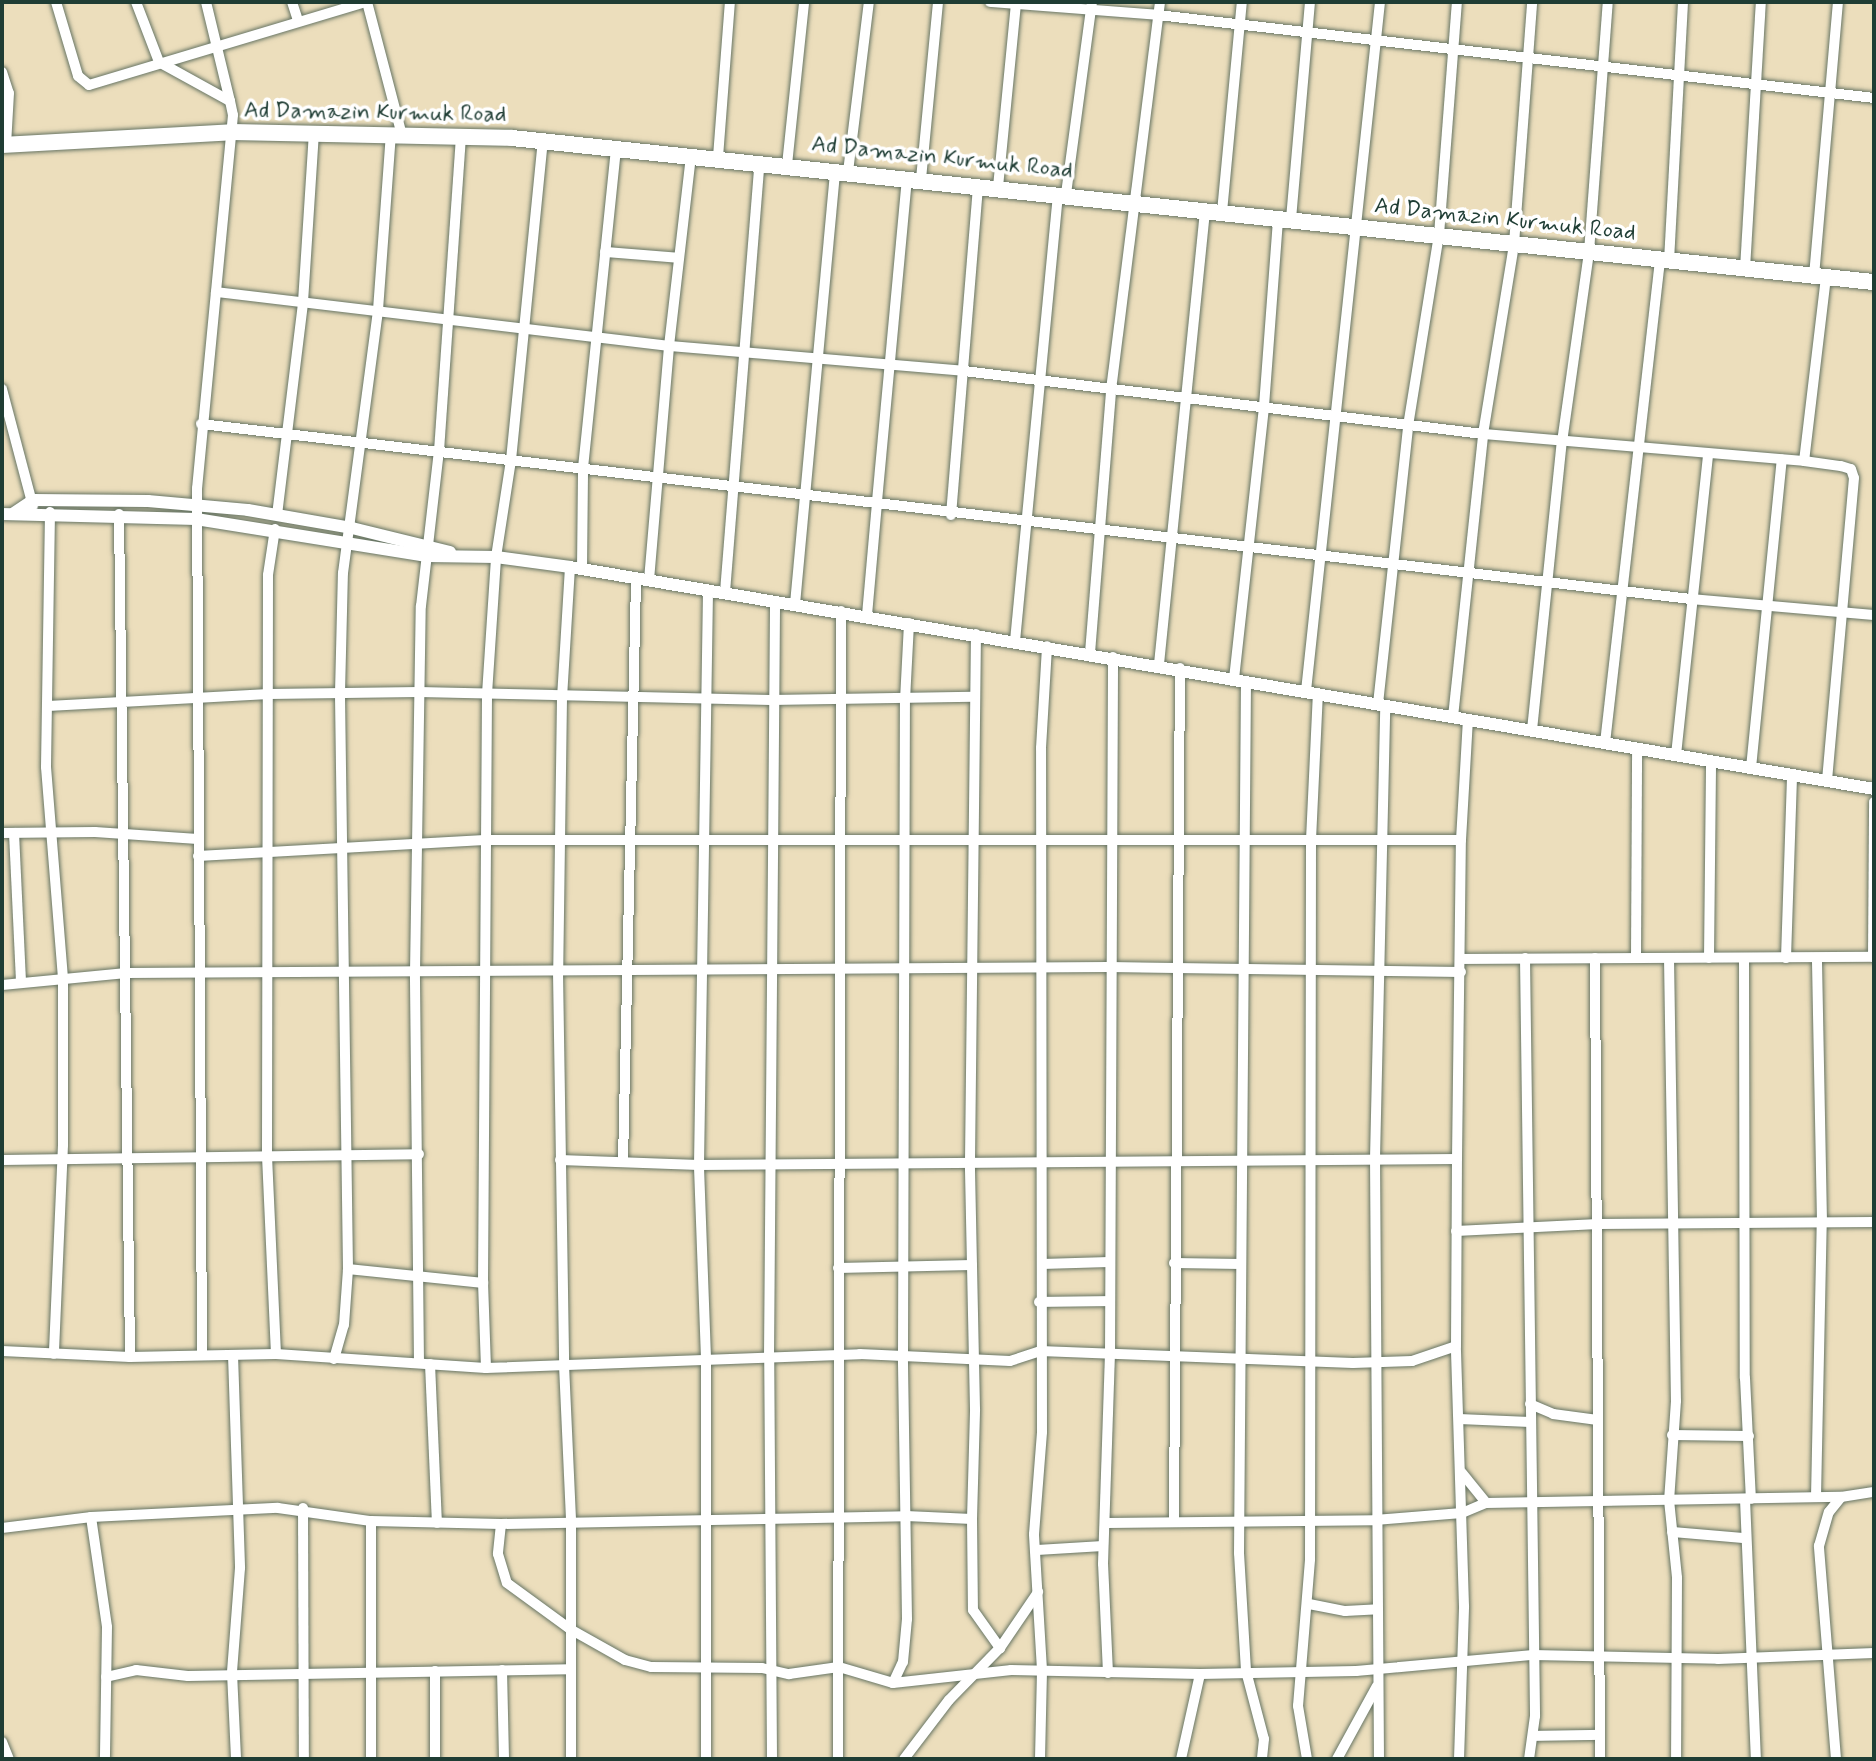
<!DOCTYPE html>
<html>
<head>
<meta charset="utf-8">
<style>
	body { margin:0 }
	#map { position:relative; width:1876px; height:1761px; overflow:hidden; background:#ecdebc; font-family:Mynerve,sans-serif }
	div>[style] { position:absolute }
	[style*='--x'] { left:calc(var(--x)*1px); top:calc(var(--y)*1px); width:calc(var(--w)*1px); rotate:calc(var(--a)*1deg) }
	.roads { filter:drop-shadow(0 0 2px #677564) drop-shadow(0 0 2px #677564) }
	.minor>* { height:10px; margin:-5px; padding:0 5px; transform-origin:5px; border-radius:5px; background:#fff }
	.tertiary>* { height:12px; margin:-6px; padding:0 6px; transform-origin:6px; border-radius:6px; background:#fff }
	.trunk>* { height:16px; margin:-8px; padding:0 8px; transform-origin:8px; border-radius:8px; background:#fff }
	span { translate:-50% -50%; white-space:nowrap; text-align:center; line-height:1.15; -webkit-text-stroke:7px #fff; paint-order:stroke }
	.street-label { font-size:23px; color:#1f3d34 }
	.frame { position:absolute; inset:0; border:4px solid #1f3d34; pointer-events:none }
</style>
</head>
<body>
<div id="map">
	<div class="roads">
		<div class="minor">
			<i style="--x:56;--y:2;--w:77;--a:73.4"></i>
			<i style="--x:78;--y:76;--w:14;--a:39"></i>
			<i style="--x:89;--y:85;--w:288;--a:-16.7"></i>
			<i style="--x:136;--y:2;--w:64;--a:69"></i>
			<i style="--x:159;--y:62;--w:81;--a:28.8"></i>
			<i style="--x:230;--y:101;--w:14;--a:78"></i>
			<i style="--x:233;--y:115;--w:375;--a:95.5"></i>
			<i style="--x:197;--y:488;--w:867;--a:89.67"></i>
			<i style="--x:206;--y:2;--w:102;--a:76.4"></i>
			<i style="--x:292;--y:2;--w:20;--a:72"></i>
			<i style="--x:367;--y:2;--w:138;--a:75.3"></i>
			<i style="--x:990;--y:2;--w:169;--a:4.4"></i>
			<i style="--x:1158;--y:15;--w:721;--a:6.61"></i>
			<i style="--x:2;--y:72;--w:22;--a:72"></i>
			<i style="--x:9;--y:93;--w:52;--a:93.3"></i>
			<i style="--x:718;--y:157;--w:155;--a:-85.6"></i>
			<i style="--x:787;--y:165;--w:164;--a:-84"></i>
			<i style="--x:848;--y:172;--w:171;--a:-83"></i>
			<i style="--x:907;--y:178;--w:326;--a:95.3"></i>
			<i style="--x:877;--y:503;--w:819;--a:6.73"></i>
			<i style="--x:1690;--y:599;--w:185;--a:5"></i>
			<i style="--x:921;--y:179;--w:178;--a:-84.5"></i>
			<i style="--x:998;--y:187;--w:186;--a:-84.4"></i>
			<i style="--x:1066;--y:194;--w:194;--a:-82.3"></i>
			<i style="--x:1222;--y:212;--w:211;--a:-84.6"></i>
			<i style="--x:1291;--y:219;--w:218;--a:-85"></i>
			<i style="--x:605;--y:252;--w:74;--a:4.6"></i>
			<i style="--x:1669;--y:261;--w:259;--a:-86.9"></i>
			<i style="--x:1745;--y:269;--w:267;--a:-86.6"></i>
			<i style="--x:1814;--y:276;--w:275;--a:-85"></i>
			<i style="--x:1826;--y:277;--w:185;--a:96.8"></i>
			<i style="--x:1804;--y:461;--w:37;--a:8"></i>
			<i style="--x:1841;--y:466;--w:10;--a:17"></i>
			<i style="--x:1851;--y:469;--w:9;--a:72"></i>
			<i style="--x:1854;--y:478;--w:304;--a:95.1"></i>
			<i style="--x:216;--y:292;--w:456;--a:6.8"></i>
			<i style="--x:669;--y:346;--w:296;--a:4.8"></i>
			<i style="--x:964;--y:371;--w:523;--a:6.92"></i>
			<i style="--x:1483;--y:434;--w:322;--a:4.8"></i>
			<i style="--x:2;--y:389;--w:121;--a:75.2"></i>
			<i style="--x:201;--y:424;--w:681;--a:6.67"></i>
			<i style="--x:877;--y:503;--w:113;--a:95.1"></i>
			<i style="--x:50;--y:512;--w:255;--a:90.9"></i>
			<i style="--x:46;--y:767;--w:213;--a:85.4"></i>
			<i style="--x:63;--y:979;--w:166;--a:90"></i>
			<i style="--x:63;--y:1145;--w:209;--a:92.5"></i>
			<i style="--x:119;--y:514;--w:843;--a:89.25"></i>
			<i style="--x:277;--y:515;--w:215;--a:-83"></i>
			<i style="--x:303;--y:302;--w:169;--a:-86.3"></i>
			<i style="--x:951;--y:515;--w:330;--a:-85.3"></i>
			<i style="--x:275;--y:529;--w:47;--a:98.7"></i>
			<i style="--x:268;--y:575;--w:581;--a:90.1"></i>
			<i style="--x:267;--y:1156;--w:198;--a:87.4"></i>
			<i style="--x:570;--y:567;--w:131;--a:93.5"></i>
			<i style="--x:562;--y:698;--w:274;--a:90.8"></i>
			<i style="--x:558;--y:972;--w:393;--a:89.1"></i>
			<i style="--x:564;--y:1365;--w:157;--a:87.4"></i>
			<i style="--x:571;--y:1522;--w:237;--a:90"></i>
			<i style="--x:582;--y:569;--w:101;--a:-89.4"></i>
			<i style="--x:583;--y:468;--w:322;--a:-84.1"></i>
			<i style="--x:649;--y:580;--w:235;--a:-85.1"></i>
			<i style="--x:669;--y:346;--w:192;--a:-83.4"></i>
			<i style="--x:725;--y:592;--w:432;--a:-85.4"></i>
			<i style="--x:795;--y:604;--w:436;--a:-84.7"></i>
			<i style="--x:1015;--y:641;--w:449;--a:-84.5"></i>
			<i style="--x:1090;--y:653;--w:264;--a:-85.4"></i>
			<i style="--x:1111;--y:390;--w:391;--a:-82.8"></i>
			<i style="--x:1159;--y:664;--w:456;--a:-84.2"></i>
			<i style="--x:1234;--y:679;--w:275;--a:-83.7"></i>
			<i style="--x:1264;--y:406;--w:189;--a:-85.7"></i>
			<i style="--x:1246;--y:681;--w:872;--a:90.46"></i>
			<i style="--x:1239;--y:1553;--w:118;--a:86.6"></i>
			<i style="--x:1246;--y:1671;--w:70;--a:75.2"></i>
			<i style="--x:1264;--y:1739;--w:20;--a:96"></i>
			<i style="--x:1306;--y:691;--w:693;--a:-83.87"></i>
			<i style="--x:1378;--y:704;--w:280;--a:-83.8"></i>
			<i style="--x:1408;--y:426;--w:193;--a:-80.8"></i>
			<i style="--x:1439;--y:235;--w:234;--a:-85.6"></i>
			<i style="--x:48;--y:706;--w:221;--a:-3.1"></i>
			<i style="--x:269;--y:694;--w:150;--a:-0.8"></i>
			<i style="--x:419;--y:692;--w:352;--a:1.3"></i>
			<i style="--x:771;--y:700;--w:202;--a:-0.9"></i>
			<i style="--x:1453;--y:717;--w:285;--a:-83.9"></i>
			<i style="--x:1483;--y:434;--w:193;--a:-80.7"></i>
			<i style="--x:1514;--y:244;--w:243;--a:-85.7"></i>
			<i style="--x:1532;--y:730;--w:290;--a:-84.1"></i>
			<i style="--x:1562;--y:442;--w:192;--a:-81.9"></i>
			<i style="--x:1589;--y:252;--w:251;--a:-85.7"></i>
			<i style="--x:1605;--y:743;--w:486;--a:-83.5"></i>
			<i style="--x:1676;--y:755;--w:302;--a:-83.9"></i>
			<i style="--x:1751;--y:768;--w:310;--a:-84.3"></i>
			<i style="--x:2;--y:833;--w:93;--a:-0.6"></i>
			<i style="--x:95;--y:832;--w:103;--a:3.9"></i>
			<i style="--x:14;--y:833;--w:149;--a:87.3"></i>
			<i style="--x:198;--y:856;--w:287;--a:-3.2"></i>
			<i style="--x:485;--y:840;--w:976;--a:0"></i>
			<i style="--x:1873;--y:957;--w:155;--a:-89.6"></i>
			<i style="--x:1525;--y:958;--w:758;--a:89.24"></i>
			<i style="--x:1535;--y:1716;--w:43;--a:97.9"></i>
			<i style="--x:1595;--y:958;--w:801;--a:89.64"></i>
			<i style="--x:1636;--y:958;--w:210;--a:-89.7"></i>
			<i style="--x:1669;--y:958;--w:443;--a:89.1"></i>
			<i style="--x:1676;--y:1401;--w:99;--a:94"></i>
			<i style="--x:1669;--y:1500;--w:78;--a:84.1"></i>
			<i style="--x:1677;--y:1578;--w:181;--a:90.3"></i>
			<i style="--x:1709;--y:958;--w:197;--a:-89.4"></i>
			<i style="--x:1744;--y:958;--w:420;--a:89.9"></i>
			<i style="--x:1745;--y:1378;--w:121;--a:87.2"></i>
			<i style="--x:1786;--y:958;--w:183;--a:-88.1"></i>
			<i style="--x:1461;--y:959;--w:413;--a:-0.3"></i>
			<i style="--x:2;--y:985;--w:125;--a:-5.5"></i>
			<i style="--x:126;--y:973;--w:983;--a:-0.35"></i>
			<i style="--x:1109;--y:967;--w:352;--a:0.8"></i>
			<i style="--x:2;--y:1160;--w:417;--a:-0.8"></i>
			<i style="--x:560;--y:1160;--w:139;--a:2.1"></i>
			<i style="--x:699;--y:1165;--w:758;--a:-0.45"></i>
			<i style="--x:623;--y:1162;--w:584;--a:-88.72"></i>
			<i style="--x:1456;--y:1231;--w:142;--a:-2.8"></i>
			<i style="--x:1598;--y:1224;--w:276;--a:-0.4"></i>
			<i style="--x:1174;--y:1263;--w:67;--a:0.9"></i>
			<i style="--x:1042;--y:1264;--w:67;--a:-1.7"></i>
			<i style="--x:838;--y:1268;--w:134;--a:-1.3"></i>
			<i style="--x:348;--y:1269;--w:136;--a:5.9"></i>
			<i style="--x:1039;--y:1302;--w:71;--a:-0.8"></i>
			<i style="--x:2;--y:1351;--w:128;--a:2.7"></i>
			<i style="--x:130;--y:1357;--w:146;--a:-1.2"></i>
			<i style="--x:276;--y:1354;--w:210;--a:3.8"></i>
			<i style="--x:486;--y:1368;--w:374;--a:-2.1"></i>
			<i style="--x:860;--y:1354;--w:150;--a:2.7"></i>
			<i style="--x:1010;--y:1361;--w:32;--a:-18"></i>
			<i style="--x:1040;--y:1351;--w:313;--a:2.2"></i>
			<i style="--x:1353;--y:1363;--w:59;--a:-1.9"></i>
			<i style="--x:1412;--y:1361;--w:46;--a:-18.8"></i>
			<i style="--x:233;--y:1355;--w:213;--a:88.1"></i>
			<i style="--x:240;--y:1568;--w:105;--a:94.4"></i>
			<i style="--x:232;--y:1673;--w:86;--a:87.3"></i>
			<i style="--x:334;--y:1359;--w:35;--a:-74"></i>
			<i style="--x:344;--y:1325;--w:56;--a:-85.9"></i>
			<i style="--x:348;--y:1269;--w:576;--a:-90.8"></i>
			<i style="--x:340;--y:693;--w:120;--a:-88.6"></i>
			<i style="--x:343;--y:573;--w:265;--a:-82.4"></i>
			<i style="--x:378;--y:310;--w:175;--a:-85.8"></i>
			<i style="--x:419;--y:1363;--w:391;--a:-90.6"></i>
			<i style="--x:415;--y:972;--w:366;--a:-89.1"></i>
			<i style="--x:421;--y:606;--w:156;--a:-83.4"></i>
			<i style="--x:439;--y:451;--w:315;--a:-86"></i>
			<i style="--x:430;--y:1364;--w:159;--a:87.5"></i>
			<i style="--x:486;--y:1368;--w:85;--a:-92"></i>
			<i style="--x:483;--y:1283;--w:589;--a:-89.61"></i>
			<i style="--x:487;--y:694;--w:137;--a:-86.2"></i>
			<i style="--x:496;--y:557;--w:98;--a:-81.2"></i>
			<i style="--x:511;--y:460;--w:321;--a:-84.3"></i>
			<i style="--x:1530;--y:1404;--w:25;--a:23"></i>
			<i style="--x:1553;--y:1414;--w:45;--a:7.6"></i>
			<i style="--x:1459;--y:1419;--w:71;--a:2.4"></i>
			<i style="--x:1672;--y:1435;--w:77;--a:0.7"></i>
			<i style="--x:1462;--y:1473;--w:38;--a:51"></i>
			<i style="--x:1816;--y:1497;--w:275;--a:-88.8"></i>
			<i style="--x:1822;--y:1222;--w:264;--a:-91.1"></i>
			<i style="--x:1745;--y:1499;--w:260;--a:87.6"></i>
			<i style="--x:303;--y:1508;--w:251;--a:89.8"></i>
			<i style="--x:91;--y:1517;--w:111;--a:81.7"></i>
			<i style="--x:107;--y:1627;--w:132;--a:90.9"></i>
			<i style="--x:972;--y:1519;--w:91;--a:89.4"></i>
			<i style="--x:973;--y:1610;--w:47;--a:54.6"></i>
			<i style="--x:1174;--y:1521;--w:853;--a:-89.6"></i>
			<i style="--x:1107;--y:1523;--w:268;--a:-0.6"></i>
			<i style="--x:1375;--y:1520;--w:87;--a:-4.6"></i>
			<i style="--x:1462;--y:1513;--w:26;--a:-23"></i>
			<i style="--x:1486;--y:1503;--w:355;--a:-1"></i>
			<i style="--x:1841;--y:1497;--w:33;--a:-9"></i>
			<i style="--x:501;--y:1524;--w:30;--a:96"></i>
			<i style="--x:498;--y:1554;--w:30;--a:73"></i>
			<i style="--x:507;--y:1583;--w:78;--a:36.1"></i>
			<i style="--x:570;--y:1629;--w:63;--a:29.4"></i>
			<i style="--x:625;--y:1660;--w:27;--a:15"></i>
			<i style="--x:651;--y:1667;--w:111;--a:0.5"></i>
			<i style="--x:762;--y:1668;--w:28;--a:13"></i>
			<i style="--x:789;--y:1674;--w:50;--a:-8"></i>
			<i style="--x:839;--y:1667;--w:56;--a:16.5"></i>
			<i style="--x:893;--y:1683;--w:119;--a:-6.3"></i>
			<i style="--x:1011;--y:1670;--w:189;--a:1.2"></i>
			<i style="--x:1200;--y:1674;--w:156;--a:-1.1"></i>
			<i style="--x:1356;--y:1671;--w:178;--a:-5.2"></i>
			<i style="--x:1533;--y:1655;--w:185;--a:1.2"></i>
			<i style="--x:1718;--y:1659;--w:156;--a:-2.2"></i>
			<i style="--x:2;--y:1528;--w:90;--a:-7"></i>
			<i style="--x:91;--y:1517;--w:187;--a:-2.8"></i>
			<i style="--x:278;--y:1508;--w:94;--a:8"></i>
			<i style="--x:371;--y:1521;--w:130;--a:1.3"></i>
			<i style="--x:501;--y:1524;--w:405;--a:-1.1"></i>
			<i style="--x:906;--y:1516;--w:66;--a:2.6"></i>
			<i style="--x:972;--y:1519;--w:110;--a:-88.4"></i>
			<i style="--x:975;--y:1409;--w:248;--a:-91.2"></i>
			<i style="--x:970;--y:1161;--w:527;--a:-89.35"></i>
			<i style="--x:1672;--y:1532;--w:72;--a:4.8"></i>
			<i style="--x:1037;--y:1550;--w:66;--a:-3.5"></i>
			<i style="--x:1309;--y:1604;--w:37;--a:11"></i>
			<i style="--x:1345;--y:1611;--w:33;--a:-3"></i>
			<i style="--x:502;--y:1670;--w:89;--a:88.7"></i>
			<i style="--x:435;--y:1671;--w:88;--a:90"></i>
			<i style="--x:1108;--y:1673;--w:109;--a:-92.6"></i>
			<i style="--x:1103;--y:1564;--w:208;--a:-88.1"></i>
			<i style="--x:1110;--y:1356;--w:699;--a:-89.75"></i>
			<i style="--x:106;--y:1677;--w:31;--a:-13"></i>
			<i style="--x:136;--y:1670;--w:52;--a:6.6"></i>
			<i style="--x:188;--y:1676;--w:382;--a:-1"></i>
			<i style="--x:893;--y:1683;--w:23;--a:-65"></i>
			<i style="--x:903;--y:1662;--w:43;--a:-84.7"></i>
			<i style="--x:907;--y:1619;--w:263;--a:-90.9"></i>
			<i style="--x:903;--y:1356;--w:656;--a:-89.83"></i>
			<i style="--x:905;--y:700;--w:77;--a:-87"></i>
			<i style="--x:1533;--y:1736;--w:67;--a:-0.9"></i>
			<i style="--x:2;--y:1742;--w:18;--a:68"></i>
			<i style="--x:371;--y:1759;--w:238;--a:-90"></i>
			<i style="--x:706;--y:1759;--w:401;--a:-90"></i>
			<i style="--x:706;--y:1358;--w:193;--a:-92.1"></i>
			<i style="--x:699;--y:1165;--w:575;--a:-89.1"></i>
			<i style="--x:772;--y:1759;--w:403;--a:-90.4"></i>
			<i style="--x:769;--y:1356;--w:755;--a:-89.54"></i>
			<i style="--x:838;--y:1759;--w:1148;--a:-89.85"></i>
			<i style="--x:904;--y:1759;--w:74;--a:-52.7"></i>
			<i style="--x:949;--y:1700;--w:73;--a:-45.6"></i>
			<i style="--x:1000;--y:1648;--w:68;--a:-55.8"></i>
			<i style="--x:1040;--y:1759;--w:89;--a:-88.7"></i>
			<i style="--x:1042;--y:1670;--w:136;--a:-93.4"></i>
			<i style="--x:1034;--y:1534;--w:102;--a:-85.5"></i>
			<i style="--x:1042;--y:1432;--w:684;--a:-90.08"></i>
			<i style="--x:1041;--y:748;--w:102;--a:-86.6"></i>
			<i style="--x:1181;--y:1759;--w:87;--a:-77.4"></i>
			<i style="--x:1307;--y:1759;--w:54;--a:-99.6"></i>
			<i style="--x:1298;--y:1706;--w:147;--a:-85.3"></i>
			<i style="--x:1310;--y:1559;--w:719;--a:-89.92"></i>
			<i style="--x:1311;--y:840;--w:147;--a:-87.3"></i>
			<i style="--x:1337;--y:1759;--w:83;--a:-61.3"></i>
			<i style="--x:1379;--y:1759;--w:600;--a:-90.38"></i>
			<i style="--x:1375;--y:1159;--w:454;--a:-88.7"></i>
			<i style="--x:1459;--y:1759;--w:153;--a:-88.1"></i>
			<i style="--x:1464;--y:1606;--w:260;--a:-91.8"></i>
			<i style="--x:1456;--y:1346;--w:187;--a:-89.7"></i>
			<i style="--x:1457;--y:1159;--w:319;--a:-89.3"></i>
			<i style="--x:1461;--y:840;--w:121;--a:-86.7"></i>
			<i style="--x:1836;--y:1759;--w:214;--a:-94.6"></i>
			<i style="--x:1819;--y:1546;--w:35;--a:-74"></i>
			<i style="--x:1829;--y:1512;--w:19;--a:-51"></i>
		</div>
		<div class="tertiary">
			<i style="--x:14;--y:513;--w:23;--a:-34"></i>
			<i style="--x:33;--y:500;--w:115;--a:0.5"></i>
			<i style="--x:148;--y:501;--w:100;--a:5.1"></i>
			<i style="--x:248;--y:510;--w:106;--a:9.8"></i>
			<i style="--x:352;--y:528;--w:101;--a:13.8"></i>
			<i style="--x:2;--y:514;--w:194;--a:1.5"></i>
			<i style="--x:196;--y:519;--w:234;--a:9.1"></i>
			<i style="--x:427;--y:556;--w:69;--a:0.8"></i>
			<i style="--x:496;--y:557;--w:75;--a:7.7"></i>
			<i style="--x:570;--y:567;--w:1323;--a:9.66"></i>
		</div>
		<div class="trunk">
			<i style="--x:2;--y:145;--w:230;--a:-3.2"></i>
			<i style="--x:232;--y:132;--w:280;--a:1.2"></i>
			<i style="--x:512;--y:138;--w:1370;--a:6.04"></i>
		</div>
	</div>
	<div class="street-label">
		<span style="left:375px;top:113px;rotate:1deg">Ad Damazin Kurmuk Road</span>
		<span style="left:942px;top:158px;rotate:6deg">Ad Damazin Kurmuk Road</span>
		<span style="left:1505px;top:220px;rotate:6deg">Ad Damazin Kurmuk Road</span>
	</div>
	<div class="frame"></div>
</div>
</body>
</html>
